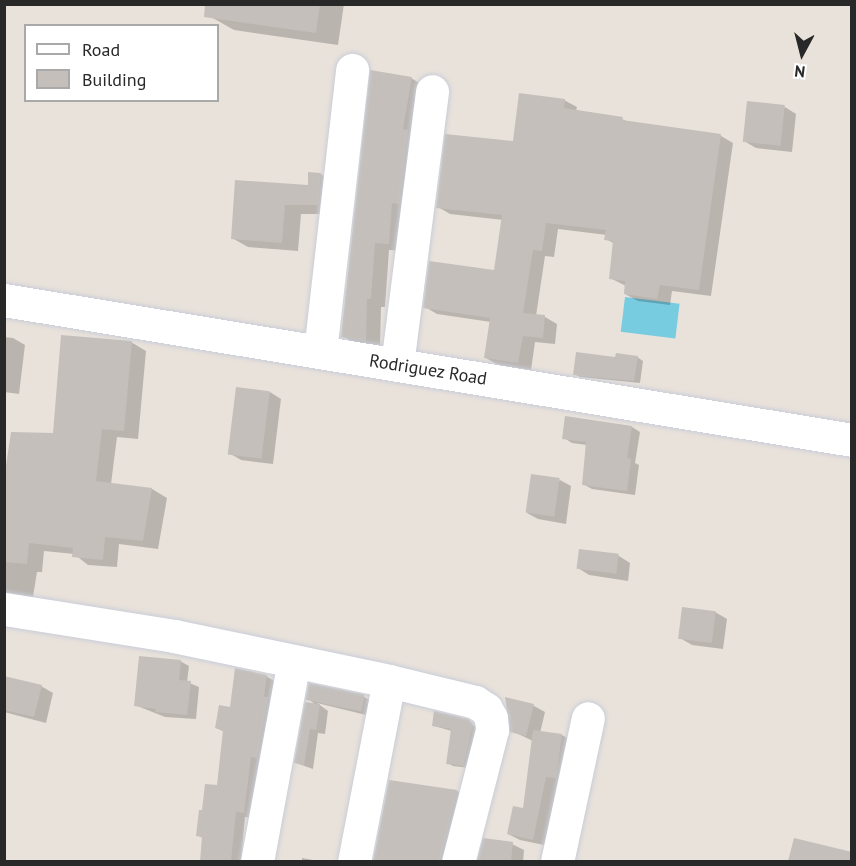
<!DOCTYPE html>
<html>
<head>
<meta charset="utf-8">
<style>
	body { margin:0 }
	#map { position:relative; width:856px; height:866px; overflow:hidden; background:#e9e2db; font-family:"PT Sans",sans-serif }
	div>[style] { position:absolute }
	[style*='--x'] { left:calc(var(--x)*1px); top:calc(var(--y)*1px); width:calc(var(--w)*1px); rotate:calc(var(--a)*1deg) }
	.water>* { inset:0; background:#78cce0; transform-origin:0 0 }
	.shadow>* { inset:0; background:#0003 }
	.building>* { inset:0; background:#c4bfba; transform-origin:0 0 }
	.roads { filter:drop-shadow(0 0 2px #c9cdd8) drop-shadow(0 0 2px #c9cdd8) }
	.minor>* { height:33px; margin:-16.5px; padding:0 16.5px; transform-origin:16.5px; border-radius:16.5px; background:#fff }
	span { translate:-50% -50%; white-space:nowrap; text-align:center; line-height:1.15; -webkit-text-stroke:4.5px #fff; paint-order:stroke }
	.street-label { font-size:18px; color:#282828 }
	.frame { position:absolute; inset:0; border:6px solid #282828; pointer-events:none }
	.legend { position:absolute; left:24px; top:24px; width:195px; height:78px; box-sizing:border-box; background:#fff; border:2px solid #a9a9a9; margin:0; padding:8px 10px; list-style:none; font-size:18px; color:#282828 }
	.legend li { display:flex; align-items:center; gap:12px; height:30px }
	.legend b { width:30px; border:2px solid #a9a9a9 }
	.north { position:absolute; left:772px; top:24px; width:60px; height:60px; -webkit-text-stroke:4px #fff; paint-order:stroke; rotate:187deg; font-size:16px; font-weight:700; line-height:24px; text-align:center; color:#282828 }
	.north::after { content:''; display:block; margin:auto; width:21px; height:27px; background:#282828; clip-path:polygon(50% 0,100% 100%,50% 72%,0 100%) }
</style>
</head>
<body>
<div id="map">
	<div class="water">
		<i style="left:625px;top:297px;width:55px;height:35px;rotate:7deg"></i>
	</div>
	<div class="shadow">
		<i style="clip-path:polygon(213px 4px,344px 4px,338px 45px,234px 30px,211px 17px)"></i>
		<i style="clip-path:polygon(411px 78px,426px 87px,403px 251px,389px 250px,385px 307px,381px 307px,380px 348px,357px 344px,342px 336px)"></i>
		<i style="clip-path:polygon(564px 100px,577px 107px,576px 111px,622px 119px,630px 123px,721px 136px,733px 143px,711px 296px,672px 291px,670px 305px,638px 301px,625px 294px,626px 286px,610px 278px,615px 244px,606px 239px,607px 235px,558px 229px,554px 257px,545px 256px,536px 316px,545px 317px,557px 324px,555px 344px,535px 342px,531px 370px,498px 365px,486px 358px,491px 322px,437px 314px,425px 307px,495px 272px,503px 220px,450px 214px,438px 207px)"></i>
		<i style="clip-path:polygon(785px 107px,796px 114px,792px 152px,756px 148px,744px 141px)"></i>
		<i style="clip-path:polygon(310px 174px,321px 174px,337px 184px,334px 214px,301px 214px,298px 251px,248px 247px,232px 238px,310px 186px)"></i>
		<i style="clip-path:polygon(4px 337px,13px 338px,25px 345px,19px 394px,4px 392px)"></i>
		<i style="clip-path:polygon(131px 342px,146px 351px,138px 439px,117px 437px,111px 484px,152px 489px,167px 498px,158px 549px,119px 544px,117px 567px,88px 565px,74px 554px,44px 551px,42px 572px,37px 572px,33px 597px,8px 594px,4px 592px,4px 481px,54px 434px)"></i>
		<i style="clip-path:polygon(637px 357px,643px 361px,640px 383px,580px 377px,574px 374px,617px 358px)"></i>
		<i style="clip-path:polygon(270px 392px,281px 399px,273px 464px,241px 460px,229px 453px)"></i>
		<i style="clip-path:polygon(632px 427px,640px 432px,635px 463px,639px 465px,635px 495px,592px 489px,583px 484px,587px 445px,572px 443px,564px 438px)"></i>
		<i style="clip-path:polygon(560px 480px,571px 486px,566px 524px,538px 519px,527px 513px)"></i>
		<i style="clip-path:polygon(619px 556px,630px 563px,628px 581px,589px 575px,578px 568px)"></i>
		<i style="clip-path:polygon(715px 612px,727px 619px,723px 649px,692px 645px,680px 638px)"></i>
		<i style="clip-path:polygon(180px 661px,189px 666px,187px 682px,199px 687px,196px 719px,165px 717px,135px 705px)"></i>
		<i style="clip-path:polygon(266px 676px,276px 682px,254px 818px,245px 817px,241px 862px,201px 862px,204px 839px,198px 835px,204px 812px,218px 787px,225px 732px,216px 728px)"></i>
		<i style="clip-path:polygon(4px 678px,41px 686px,53px 693px,46px 723px,4px 712px)"></i>
		<i style="clip-path:polygon(364px 697px,370px 700px,366px 715px,317px 703px,328px 711px,325px 734px,318px 733px,313px 769px,296px 763px,318px 706px,308px 699px)"></i>
		<i style="clip-path:polygon(507px 699px,534px 706px,545px 712px,540px 733px,562px 735px,574px 742px,544px 845px,520px 840px,508px 834px,524px 810px,533px 741px,512px 731px)"></i>
		<i style="clip-path:polygon(471px 724px,477px 727px,469px 768px,453px 766px,448px 763px,452px 731px,434px 726px)"></i>
		<i style="clip-path:polygon(390px 782px,457px 791px,468px 798px,454px 862px,375px 861px)"></i>
		<i style="clip-path:polygon(485px 840px,512px 844px,524px 850px,523px 862px,479px 862px)"></i>
		<i style="clip-path:polygon(795px 840px,839px 854px,837px 862px,790px 862px)"></i>
		<i style="clip-path:polygon(302px 858px,324px 862px,302px 862px)"></i>
	</div>
	<div class="building">
		<i style="clip-path:polygon(205px 4px,320px 4px,316px 33px,204px 17px)"></i>
		<i style="clip-path:polygon(370px 70px,412px 77px,403px 129px,408px 130px,399px 204px,392px 203px,389px 244px,375px 243px,371px 299px,367px 299px,366px 341px,341px 337px)"></i>
		<i style="clip-path:polygon(519px 93px,565px 99px,564px 108px,623px 117px,622px 120px,721px 134px,699px 290px,660px 285px,657px 299px,624px 294px,625px 281px,609px 279px,613px 241px,604px 240px,606px 230px,546px 223px,542px 251px,533px 250px,523px 313px,545px 315px,543px 338px,523px 336px,518px 363px,484px 358px,490px 318px,423px 308px,429px 261px,494px 270px,502px 215px,436px 208px,445px 134px,513px 141px)"></i>
		<i style="left:747px;top:101px;width:38px;height:41px;rotate:6deg"></i>
		<i style="clip-path:polygon(308px 172px,321px 173px,318px 205px,285px 205px,282px 243px,231px 239px,235px 180px,308px 185px)"></i>
		<i style="clip-path:polygon(61px 335px,132px 341px,124px 431px,102px 429px,96px 481px,152px 488px,143px 541px,105px 537px,103px 560px,72px 557px,73px 548px,29px 543px,27px 564px,4px 562px,4px 479px,11px 432px,53px 433px)"></i>
		<i style="clip-path:polygon(576px 352px,615px 357px,616px 353px,638px 356px,634px 381px,573px 375px)"></i>
		<i style="left:236px;top:387px;width:34px;height:68px;rotate:7deg"></i>
		<i style="clip-path:polygon(565px 416px,632px 426px,627px 458px,631px 459px,627px 491px,582px 485px,586px 442px,562px 439px)"></i>
		<i style="left:531px;top:474px;width:29px;height:39px;rotate:8deg"></i>
		<i style="left:579px;top:549px;width:40px;height:20px;rotate:7deg"></i>
		<i style="left:682px;top:607px;width:34px;height:32px;rotate:7deg"></i>
		<i style="clip-path:polygon(139px 656px,181px 660px,179px 680px,191px 681px,187px 715px,155px 712px,156px 709px,134px 706px)"></i>
		<i style="clip-path:polygon(235px 668px,267px 675px,264px 697px,268px 697px,257px 758px,251px 757px,244px 813px,236px 812px,231px 861px,200px 861px,202px 837px,196px 836px,199px 810px,202px 810px,205px 784px,217px 785px,223px 730px,215px 728px,219px 705px,230px 707px)"></i>
		<i style="clip-path:polygon(4px 676px,42px 685px,34px 717px,4px 710px)"></i>
		<i style="left:309px;top:683px;width:57px;height:17px;rotate:12deg"></i>
		<i style="clip-path:polygon(505px 697px,534px 704px,526px 736px,510px 732px)"></i>
		<i style="clip-path:polygon(305px 702px,320px 704px,316px 730px,310px 729px,304px 765px,294px 763px)"></i>
		<i style="clip-path:polygon(434px 711px,468px 719px,473px 724px,463px 766px,446px 764px,451px 729px,432px 726px)"></i>
		<i style="clip-path:polygon(533px 730px,562px 734px,556px 778px,546px 777px,533px 840px,507px 834px,513px 806px,523px 808px)"></i>
		<i style="clip-path:polygon(389px 780px,457px 790px,440px 861px,373px 861px)"></i>
		<i style="clip-path:polygon(483px 838px,513px 842px,511px 861px,477px 861px)"></i>
		<i style="clip-path:polygon(794px 838px,852px 852px,852px 861px,788px 861px)"></i>
	</div>
	<div class="roads">
		<div class="minor">
			<i style="--x:4;--y:300;--w:859;--a:9.37"></i>
			<i style="--x:320;--y:352;--w:284;--a:-83.5"></i>
			<i style="--x:397;--y:365;--w:276;--a:-82.7"></i>
			<i style="--x:4;--y:609;--w:172;--a:9"></i>
			<i style="--x:174;--y:636;--w:220;--a:11.8"></i>
			<i style="--x:389;--y:681;--w:89;--a:13.7"></i>
			<i style="--x:475;--y:702;--w:13;--a:32"></i>
			<i style="--x:486;--y:709;--w:10;--a:61"></i>
			<i style="--x:491;--y:718;--w:12;--a:85"></i>
			<i style="--x:492;--y:730;--w:136;--a:104.4"></i>
			<i style="--x:257;--y:862;--w:204;--a:-79.6"></i>
			<i style="--x:354;--y:862;--w:184;--a:-79.1"></i>
			<i style="--x:557;--y:862;--w:147;--a:-77.9"></i>
		</div>
	</div>
	<div class="street-label">
		<span style="left:428px;top:370px;rotate:9deg">Rodriguez Road</span>
	</div>
	<div class="frame"></div>
	<ul class="legend">
	<li><b style="height:8px;background:#fff"></b>Road</li>
	<li><b style="height:16px;background:#c4bfba"></b>Building</li>
	</ul>
	<div class="north">N</div>
</div>
</body>
</html>
